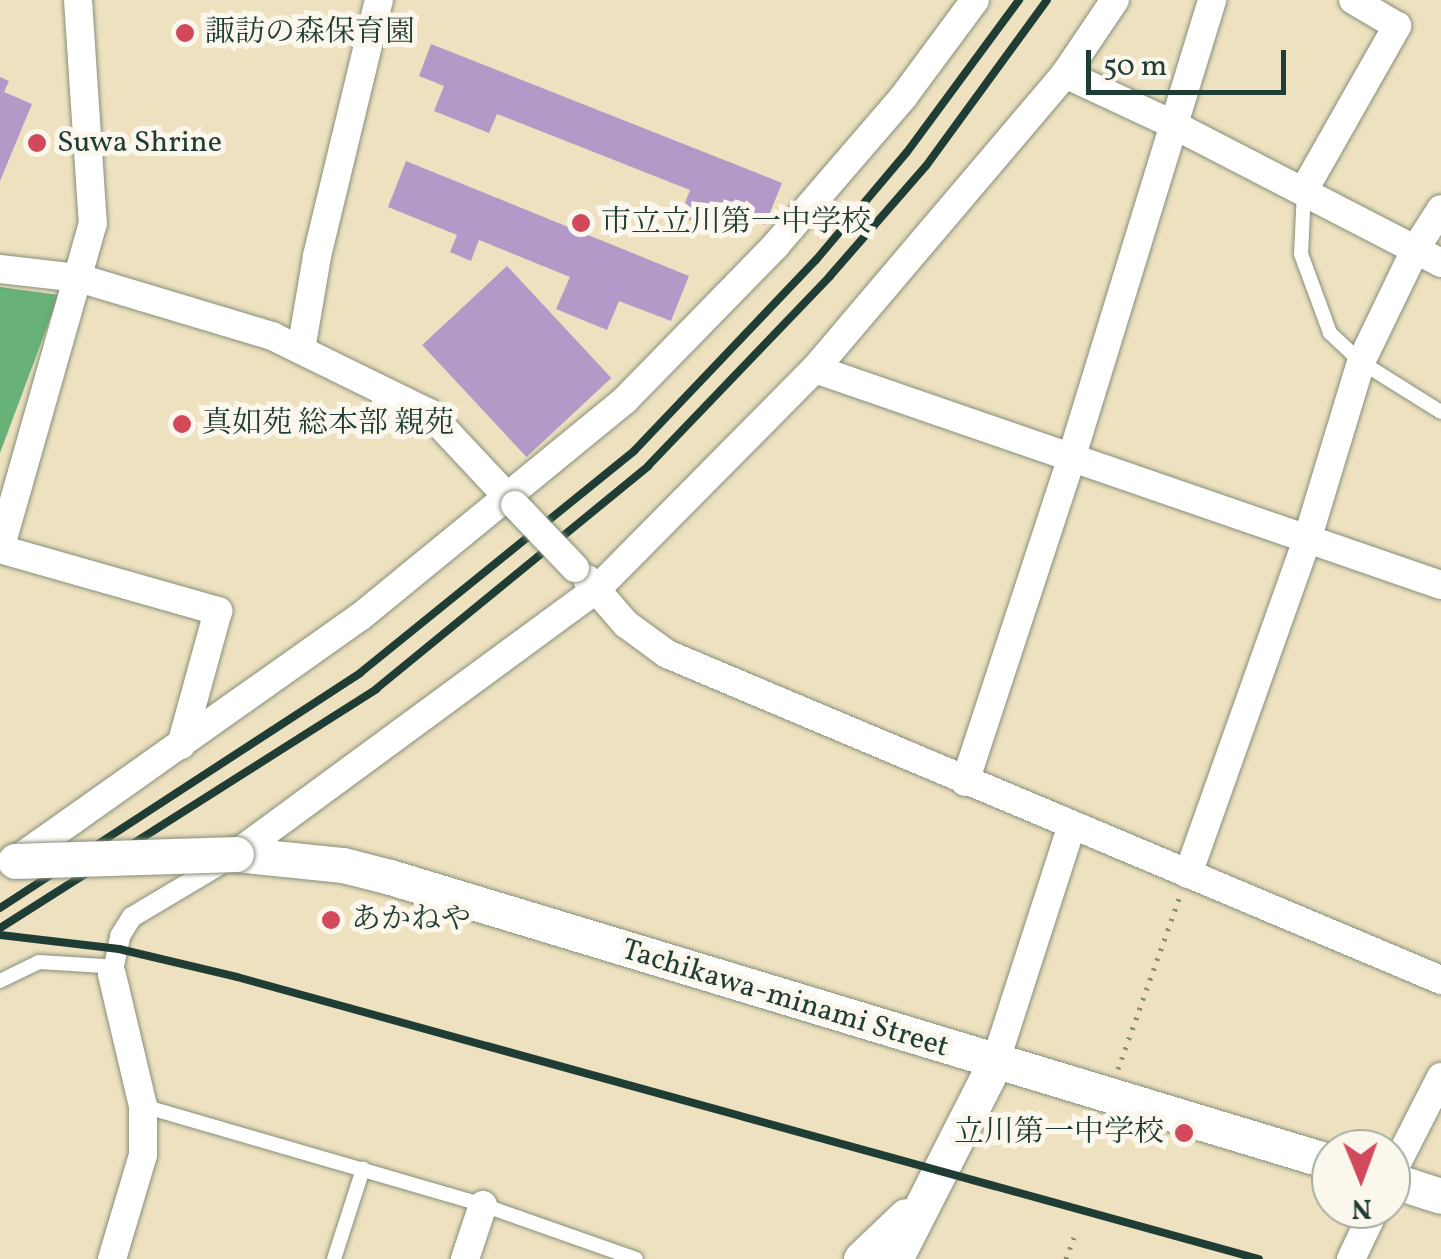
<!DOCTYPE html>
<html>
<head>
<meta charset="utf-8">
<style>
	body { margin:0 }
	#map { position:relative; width:1441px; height:1259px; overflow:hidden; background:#ede1c0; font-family:Vollkorn,"Noto Serif JP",serif }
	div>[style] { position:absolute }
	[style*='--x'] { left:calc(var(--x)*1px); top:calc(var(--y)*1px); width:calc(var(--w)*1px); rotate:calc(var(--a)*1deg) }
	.forest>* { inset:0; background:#68b179 }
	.building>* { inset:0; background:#b399c8; transform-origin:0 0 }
	.path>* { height:5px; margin-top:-2.5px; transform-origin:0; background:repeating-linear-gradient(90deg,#868f7a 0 2.5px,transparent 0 10.5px) }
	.roads { filter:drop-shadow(0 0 2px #868f7a) drop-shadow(0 0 2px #868f7a) }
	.service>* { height:14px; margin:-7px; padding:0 7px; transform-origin:7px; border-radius:7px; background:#fff }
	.pedestrian>* { height:20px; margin:-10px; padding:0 10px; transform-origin:10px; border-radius:10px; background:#fff }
	.minor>* { height:28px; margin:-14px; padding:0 14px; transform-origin:14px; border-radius:14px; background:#fff }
	.tertiary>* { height:35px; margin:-17.5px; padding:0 17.5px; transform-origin:17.5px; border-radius:17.5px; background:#fff }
	.rail>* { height:8px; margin:-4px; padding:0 4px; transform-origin:4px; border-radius:4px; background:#1f3d34 }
	.bridges { filter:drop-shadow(0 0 2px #868f7a) drop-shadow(0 0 2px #868f7a) }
	.minor-bridge>* { height:28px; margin:-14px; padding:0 14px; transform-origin:14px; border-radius:14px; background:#fff }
	.tertiary-bridge>* { height:35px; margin:-17.5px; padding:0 17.5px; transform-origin:17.5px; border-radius:17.5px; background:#fff }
	.dots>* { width:28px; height:28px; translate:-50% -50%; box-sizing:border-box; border:5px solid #fbf7ec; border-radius:50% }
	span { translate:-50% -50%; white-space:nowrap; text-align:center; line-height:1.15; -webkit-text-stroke:10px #fbf7ec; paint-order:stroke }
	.poi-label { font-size:30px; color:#1f3d34 }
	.left { translate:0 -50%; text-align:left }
	.right { translate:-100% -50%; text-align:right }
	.street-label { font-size:30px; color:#1f3d34 }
	.north { position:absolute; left:1311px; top:1129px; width:100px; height:100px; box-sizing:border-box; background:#fbf7ec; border:2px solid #a3ada2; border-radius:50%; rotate:179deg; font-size:28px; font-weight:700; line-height:40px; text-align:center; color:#1f3d34 }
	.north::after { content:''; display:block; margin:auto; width:35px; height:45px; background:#d1495b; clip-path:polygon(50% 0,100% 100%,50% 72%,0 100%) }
	.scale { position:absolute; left:1086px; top:50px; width:200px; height:45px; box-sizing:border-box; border:5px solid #1f3d34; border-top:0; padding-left:12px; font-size:30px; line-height:35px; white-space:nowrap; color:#1f3d34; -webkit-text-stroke:8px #fbf7ec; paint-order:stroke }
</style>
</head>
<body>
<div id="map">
	<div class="forest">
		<i style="clip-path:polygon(0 287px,59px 295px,0 453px)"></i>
	</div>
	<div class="building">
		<i style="clip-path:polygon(431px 44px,782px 183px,765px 225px,738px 214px,729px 235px,680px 216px,690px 190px,497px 114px,489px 133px,434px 111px,444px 86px,419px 76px)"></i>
		<i style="clip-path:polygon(0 77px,9px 81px,4px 92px,32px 104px,0 181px)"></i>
		<i style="clip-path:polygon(406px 161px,689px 276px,671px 321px,619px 301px,607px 330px,556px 309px,570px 277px,479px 240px,471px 261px,450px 252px,457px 235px,388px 207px)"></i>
		<i style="left:507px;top:266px;width:153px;height:116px;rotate:47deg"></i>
	</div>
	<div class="path">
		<i style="--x:1118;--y:1069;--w:184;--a:-70.3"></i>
		<i style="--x:1066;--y:1259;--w:23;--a:-70"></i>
	</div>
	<div class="roads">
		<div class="service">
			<i style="--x:1304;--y:191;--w:63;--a:92.7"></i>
			<i style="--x:1301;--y:254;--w:84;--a:69.8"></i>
			<i style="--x:1330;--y:333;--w:42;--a:43.1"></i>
			<i style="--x:1361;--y:362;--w:94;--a:32"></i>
			<i style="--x:0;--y:981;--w:43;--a:-26"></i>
			<i style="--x:39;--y:962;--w:65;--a:3.5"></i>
			<i style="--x:104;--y:966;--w:12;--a:48"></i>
			<i style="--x:143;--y:1106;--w:354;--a:16.2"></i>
			<i style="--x:483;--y:1205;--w:162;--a:19.4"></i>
			<i style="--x:334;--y:1259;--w:95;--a:-72.1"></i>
		</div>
		<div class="pedestrian">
			<i style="--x:112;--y:975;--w:40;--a:-78"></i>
			<i style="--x:120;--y:936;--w:22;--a:-58"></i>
			<i style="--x:132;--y:917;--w:109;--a:-30.8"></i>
		</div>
		<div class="minor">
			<i style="--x:78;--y:0;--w:224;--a:86.2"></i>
			<i style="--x:93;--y:223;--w:339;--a:105.9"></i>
			<i style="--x:0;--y:549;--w:227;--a:15.9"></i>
			<i style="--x:218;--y:611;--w:139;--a:105.4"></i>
			<i style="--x:1065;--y:74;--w:118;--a:25"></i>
			<i style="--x:1172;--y:124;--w:303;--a:27.3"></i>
			<i style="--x:1304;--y:190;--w:189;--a:-60.4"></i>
			<i style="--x:1397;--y:26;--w:51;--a:-149.4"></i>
			<i style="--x:0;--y:269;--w:80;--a:6.5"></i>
			<i style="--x:79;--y:278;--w:202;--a:16.7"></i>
			<i style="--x:272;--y:336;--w:175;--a:26.1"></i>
			<i style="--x:429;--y:413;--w:126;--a:46.9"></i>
			<i style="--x:301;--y:350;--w:95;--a:-80.3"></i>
			<i style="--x:317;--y:256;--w:263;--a:-76.4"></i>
			<i style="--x:815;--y:369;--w:662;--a:19.04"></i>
			<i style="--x:587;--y:579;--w:60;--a:49.1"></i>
			<i style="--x:626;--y:624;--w:51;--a:36.2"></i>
			<i style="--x:667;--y:654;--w:840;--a:22.84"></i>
			<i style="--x:965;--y:782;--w:340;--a:-71.8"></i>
			<i style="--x:1071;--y:459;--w:480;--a:-72.9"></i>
			<i style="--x:236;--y:854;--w:448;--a:-36.3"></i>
			<i style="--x:597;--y:589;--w:310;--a:-45.3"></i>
			<i style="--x:815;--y:369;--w:387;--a:-49.7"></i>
			<i style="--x:1065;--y:74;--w:89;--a:-56"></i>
			<i style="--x:15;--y:861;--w:423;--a:-35.3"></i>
			<i style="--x:360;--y:617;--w:343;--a:-39.3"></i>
			<i style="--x:625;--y:400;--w:216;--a:-45.7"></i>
			<i style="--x:776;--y:245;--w:196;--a:-49.3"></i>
			<i style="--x:904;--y:96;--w:119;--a:-53.5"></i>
			<i style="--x:1188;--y:874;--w:355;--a:-70.4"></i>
			<i style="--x:1307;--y:540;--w:186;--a:-73.1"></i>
			<i style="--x:1361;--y:362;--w:127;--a:-64.2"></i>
			<i style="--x:1416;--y:248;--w:46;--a:-57.3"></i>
			<i style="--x:995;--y:1063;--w:247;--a:-72.1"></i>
			<i style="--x:1391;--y:1175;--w:110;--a:-63"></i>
			<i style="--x:112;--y:1259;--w:109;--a:-73.4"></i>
			<i style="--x:143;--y:1155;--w:49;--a:-90"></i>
			<i style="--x:143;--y:1106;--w:135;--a:-103.3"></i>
			<i style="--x:465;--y:1259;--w:57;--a:-71.6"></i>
			<i style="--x:1351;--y:1259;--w:55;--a:-64.4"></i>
		</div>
		<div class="tertiary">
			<i style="--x:236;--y:854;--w:108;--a:5.9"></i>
			<i style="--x:343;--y:865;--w:49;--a:14.3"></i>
			<i style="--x:390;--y:877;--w:983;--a:16.85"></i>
			<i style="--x:1391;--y:1180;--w:52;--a:17.7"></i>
			<i style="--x:861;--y:1259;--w:62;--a:-43.7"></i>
			<i style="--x:895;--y:1259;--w:220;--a:-63"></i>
		</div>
	</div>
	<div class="rail">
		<i style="--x:0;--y:908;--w:430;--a:-33.1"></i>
		<i style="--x:360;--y:673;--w:353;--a:-39"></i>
		<i style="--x:634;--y:451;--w:264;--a:-46.4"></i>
		<i style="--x:816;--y:260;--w:141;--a:-49.9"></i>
		<i style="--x:907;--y:152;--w:189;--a:-53.6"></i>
		<i style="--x:0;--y:928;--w:446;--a:-32.4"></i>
		<i style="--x:376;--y:689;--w:352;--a:-39.3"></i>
		<i style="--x:648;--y:466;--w:263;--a:-46.2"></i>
		<i style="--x:830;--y:276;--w:146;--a:-48.9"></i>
		<i style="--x:926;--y:166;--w:205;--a:-53.9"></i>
		<i style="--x:0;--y:935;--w:120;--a:6.7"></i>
		<i style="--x:119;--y:949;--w:121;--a:13.3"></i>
		<i style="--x:237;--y:977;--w:1060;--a:15.43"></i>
	</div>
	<div class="bridges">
		<div class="minor-bridge">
			<i style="--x:515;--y:505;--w:87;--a:46.4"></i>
		</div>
		<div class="tertiary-bridge">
			<i style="--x:15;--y:861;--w:221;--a:-1.8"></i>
		</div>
	</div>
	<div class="dots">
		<i style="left:185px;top:33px;background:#d1495b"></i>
		<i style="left:37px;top:143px;background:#d1495b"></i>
		<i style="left:581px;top:223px;background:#d1495b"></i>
		<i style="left:182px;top:424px;background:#d1495b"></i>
		<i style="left:331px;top:920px;background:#d1495b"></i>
		<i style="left:1184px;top:1133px;background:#d1495b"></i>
	</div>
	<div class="poi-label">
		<span class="left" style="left:205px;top:33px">諏訪の森保育園</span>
		<span class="left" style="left:57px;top:143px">Suwa Shrine</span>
		<span class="left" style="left:601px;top:223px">市立立川第一中学校</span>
		<span class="left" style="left:202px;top:424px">真如苑 総本部 親苑</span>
		<span class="left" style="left:351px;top:920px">あかねや</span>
		<span class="right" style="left:1164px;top:1133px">立川第一中学校</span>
	</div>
	<div class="street-label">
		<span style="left:785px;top:999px;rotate:17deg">Tachikawa-minami Street</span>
	</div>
	<div class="north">N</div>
	<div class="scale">50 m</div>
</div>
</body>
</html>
